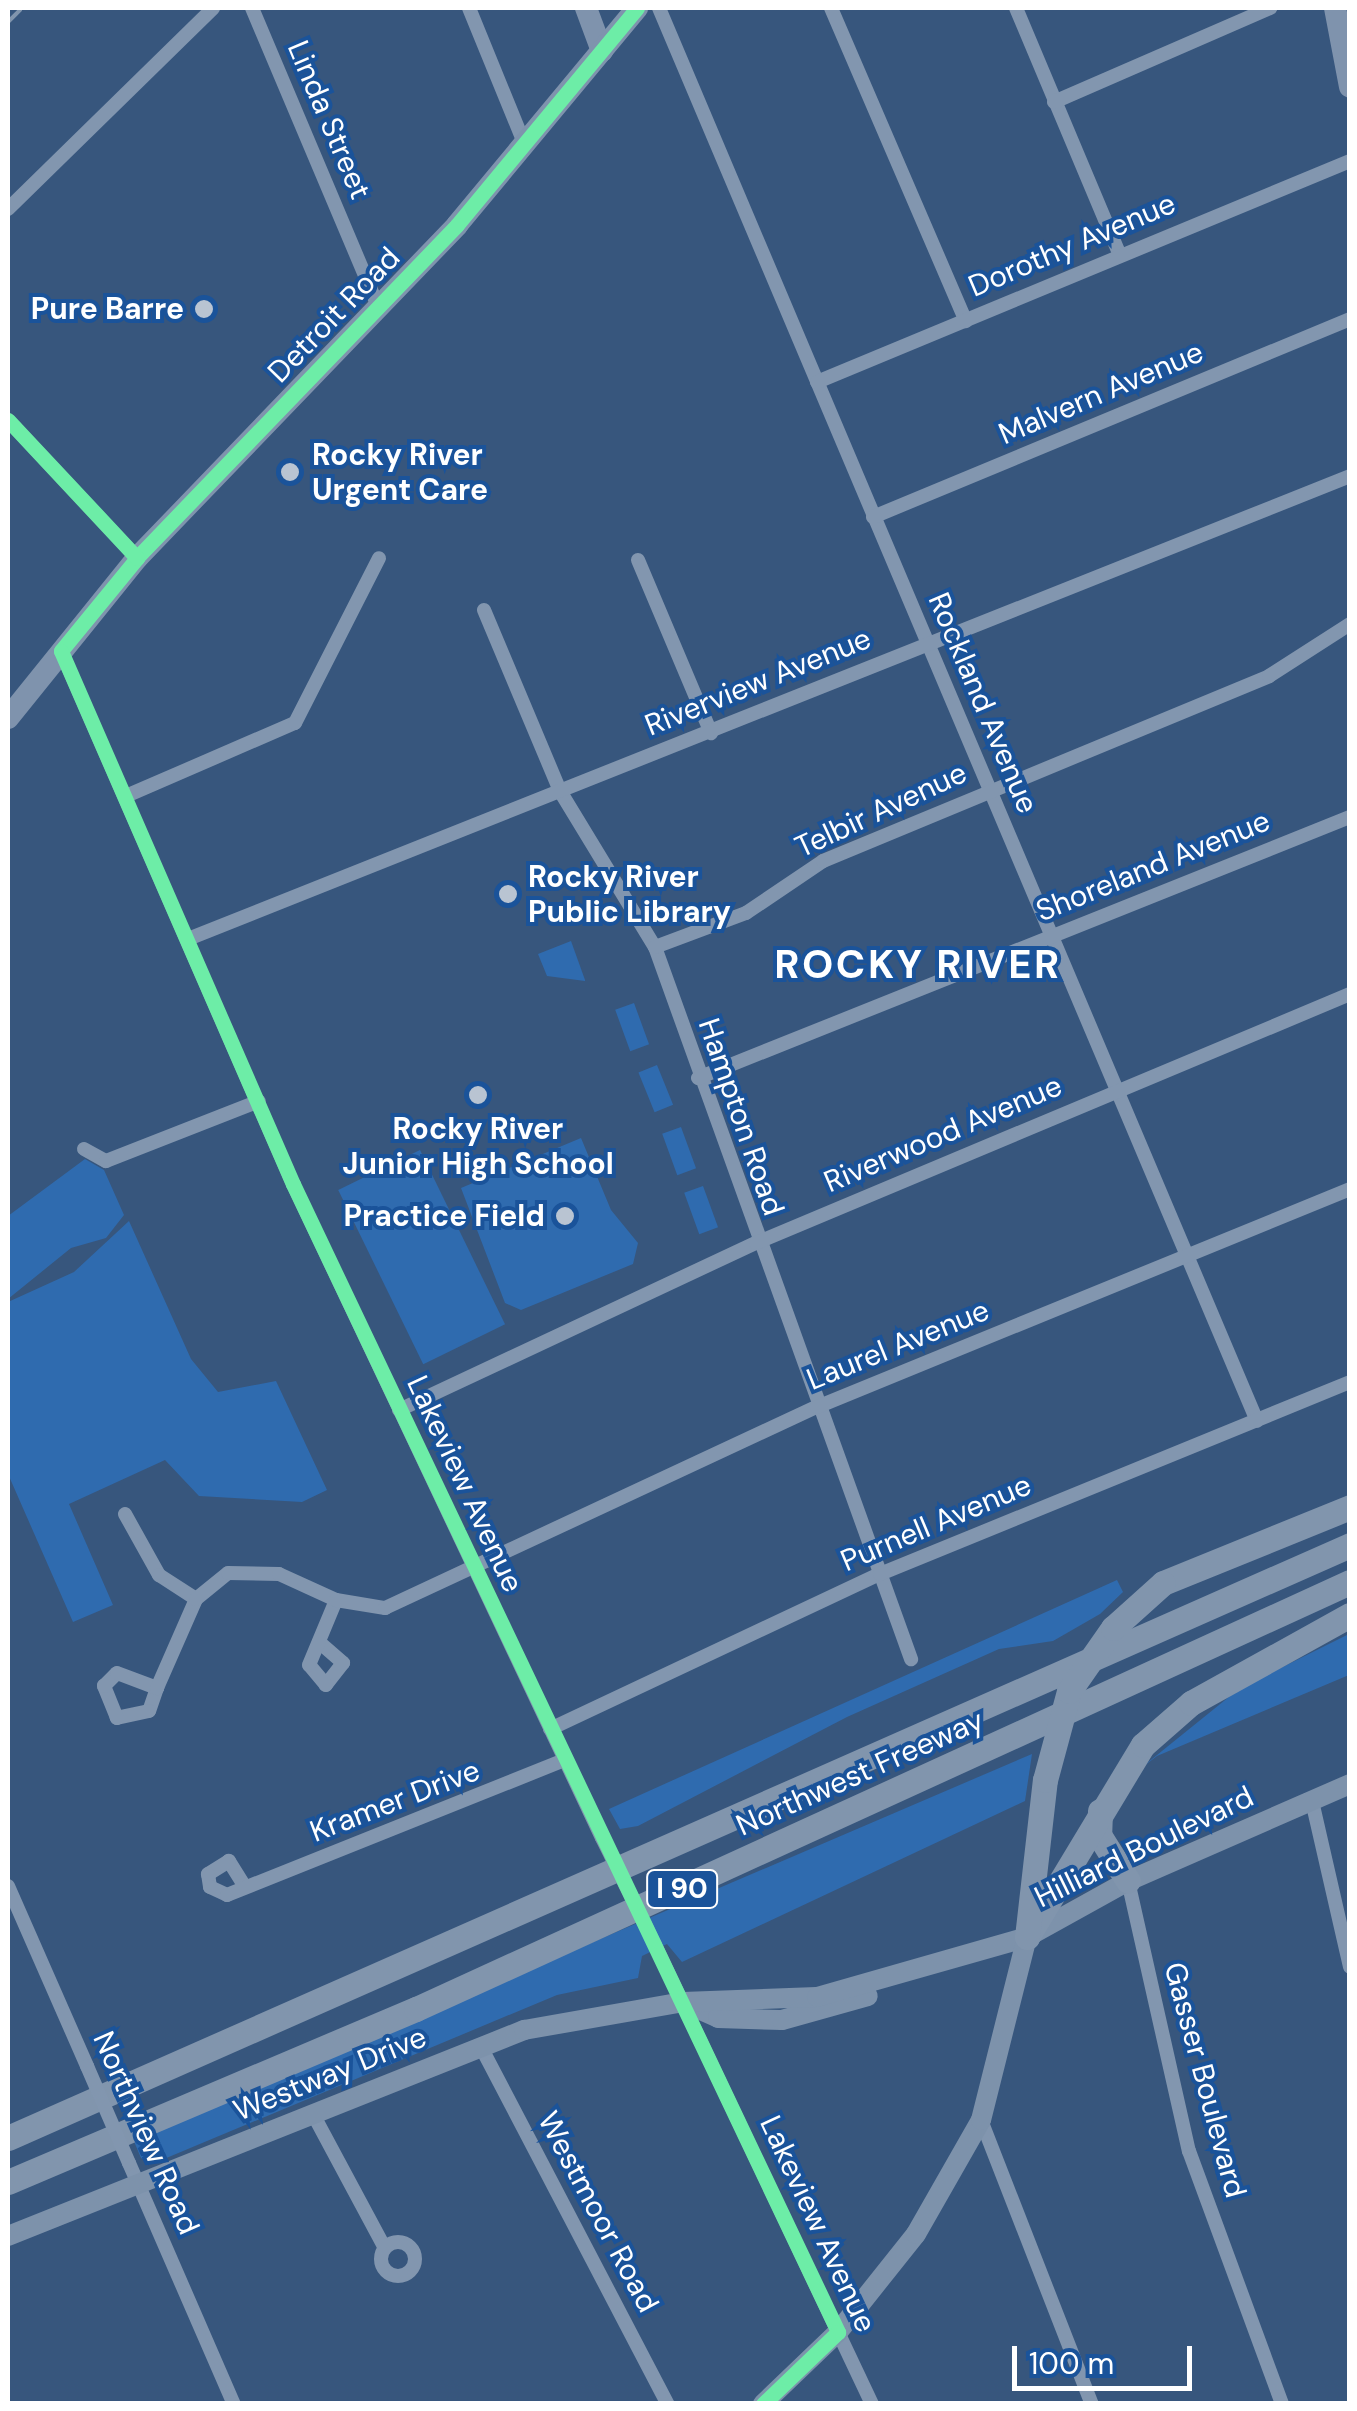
<!DOCTYPE html>
<html>
<head>
<meta charset="utf-8">
<style>
	body { margin:0 }
	#map { position:relative; width:1357px; height:2411px; overflow:hidden; background:#37567d; font-family:"DM Sans",sans-serif }
	div>[style] { position:absolute }
	[style*='--x'] { left:calc(var(--x)*1px); top:calc(var(--y)*1px); width:calc(var(--w)*1px); rotate:calc(var(--a)*1deg) }
	.green>* { inset:0; background:#2f6baf; transform-origin:0 0 }
	.street>* { height:14px; margin:-7px; padding:0 7px; transform-origin:7px; border-radius:7px; background:#8296af }
	.street>.ring { margin:-7px; padding:0; box-sizing:content-box; background:none; border:14px solid #8296af; border-radius:50% }
	.secondary>* { height:20px; margin:-10px; padding:0 10px; transform-origin:10px; border-radius:10px; background:#7d92ab }
	.primary>* { height:22px; margin:-11px; padding:0 11px; transform-origin:11px; border-radius:11px; background:#7f93ad }
	.highway>* { height:25px; margin:-12.5px; padding:0 12.5px; transform-origin:12.5px; border-radius:12.5px; background:#8195ad }
	.rail>* { height:4px; margin-top:-2px; transform-origin:0; background:repeating-linear-gradient(90deg,#8195ad 0 18px,transparent 0 26px) }
	.street-bridge>* { height:14px; margin:-7px; padding:0 7px; transform-origin:7px; border-radius:7px; background:#8296af }
	.highway-bridge>* { height:25px; margin:-12.5px; padding:0 12.5px; transform-origin:12.5px; border-radius:12.5px; background:#8195ad }
	.cycleway>* { height:15px; margin:-7.5px; padding:0 7.5px; transform-origin:7.5px; border-radius:7.5px; background:#6deda7 }
	.dots>* { width:28px; height:28px; translate:-50% -50%; box-sizing:border-box; border:5px solid #1a539a; border-radius:50% }
	span { translate:-50% -50%; white-space:nowrap; text-align:center; line-height:1.15; -webkit-text-stroke:8px #1a539a; paint-order:stroke }
	.shield-label span { padding:2px 8px; background:#1a539a; border:2px solid; border-radius:8px; -webkit-text-stroke-width:0 }
	.shield-label { font-size:28px; color:#fff; font-weight:700 }
	.street-label { font-size:30px; color:#fff }
	.poi-label { font-size:30px; color:#fff; font-weight:700 }
	.right { translate:-100% -50%; text-align:right }
	.left { translate:0 -50%; text-align:left }
	.district-label { font-size:40px; color:#fff; font-weight:700; letter-spacing:2.5px }
	.frame { position:absolute; inset:0; border:10px solid #fff; pointer-events:none }
	.scale { position:absolute; left:1012px; top:2346px; width:180px; height:45px; box-sizing:border-box; border:5px solid #fff; border-top:0; padding-left:12px; font-size:30px; line-height:35px; white-space:nowrap; color:#fff; -webkit-text-stroke:8px #1a539a; paint-order:stroke }
</style>
</head>
<body>
<div id="map">
	<div class="green">
		<i style="clip-path:polygon(571px 941px,585px 980px,585px 981px,547px 976px,538px 954px)"></i>
		<i style="left:634px;top:1003px;width:44px;height:20px;rotate:70deg"></i>
		<i style="left:657px;top:1065px;width:43px;height:20px;rotate:68deg"></i>
		<i style="left:681px;top:1127px;width:44px;height:20px;rotate:70deg"></i>
		<i style="clip-path:polygon(581px 1138px,611px 1210px,638px 1243px,633px 1264px,521px 1310px,505px 1303px,461px 1188px)"></i>
		<i style="left:420px;top:1150px;width:194px;height:91px;rotate:64deg"></i>
		<i style="clip-path:polygon(85px 1159px,104px 1170px,124px 1215px,106px 1238px,71px 1248px,8px 1299px,8px 1216px)"></i>
		<i style="left:703px;top:1186px;width:44px;height:20px;rotate:70deg"></i>
		<i style="clip-path:polygon(129px 1221px,191px 1359px,218px 1392px,276px 1381px,327px 1490px,302px 1502px,199px 1496px,165px 1460px,69px 1504px,113px 1605px,73px 1622px,8px 1474px,8px 1302px,74px 1272px)"></i>
		<i style="clip-path:polygon(1117px 1580px,1123px 1592px,1100px 1614px,1053px 1641px,999px 1649px,847px 1717px,638px 1826px,620px 1829px,609px 1809px)"></i>
		<i style="clip-path:polygon(1349px 1634px,1349px 1675px,1157px 1756px,1131px 1776px,1240px 1688px)"></i>
		<i style="clip-path:polygon(1032px 1754px,1025px 1801px,682px 1962px,667px 1944px,642px 1956px,638px 1978px,557px 1995px,152px 2164px,141px 2158px,133px 2139px)"></i>
	</div>
	<div class="street">
		<i style="--x:252;--y:8;--w:327;--a:67.1"></i>
		<i style="--x:469;--y:8;--w:146;--a:67.8"></i>
		<i style="--x:659;--y:8;--w:1534;--a:67.06"></i>
		<i style="--x:831;--y:8;--w:341;--a:66.7"></i>
		<i style="--x:1016;--y:8;--w:266;--a:67.2"></i>
		<i style="--x:1054;--y:102;--w:236;--a:-23.5"></i>
		<i style="--x:8;--y:209;--w:287;--a:-44.4"></i>
		<i style="--x:817;--y:382;--w:577;--a:-22.52"></i>
		<i style="--x:8;--y:420;--w:189;--a:46.9"></i>
		<i style="--x:873;--y:517;--w:516;--a:-22.54"></i>
		<i style="--x:638;--y:560;--w:188;--a:67.1"></i>
		<i style="--x:484;--y:610;--w:196;--a:67.2"></i>
		<i style="--x:560;--y:791;--w:183;--a:58.7"></i>
		<i style="--x:655;--y:947;--w:757;--a:70.22"></i>
		<i style="--x:61;--y:651;--w:581;--a:66.48"></i>
		<i style="--x:293;--y:1184;--w:723;--a:64.71"></i>
		<i style="--x:126;--y:796;--w:184;--a:-23.4"></i>
		<i style="--x:295;--y:723;--w:185;--a:-63"></i>
		<i style="--x:188;--y:939;--w:1251;--a:-21.72"></i>
		<i style="--x:655;--y:947;--w:97;--a:-20.5"></i>
		<i style="--x:746;--y:913;--w:93;--a:-34"></i>
		<i style="--x:823;--y:861;--w:483;--a:-22.5"></i>
		<i style="--x:1269;--y:676;--w:96;--a:-32.7"></i>
		<i style="--x:698;--y:1078;--w:702;--a:-21.82"></i>
		<i style="--x:84;--y:1149;--w:25;--a:29"></i>
		<i style="--x:106;--y:1161;--w:164;--a:-21.4"></i>
		<i style="--x:399;--y:1410;--w:394;--a:-25.1"></i>
		<i style="--x:756;--y:1243;--w:644;--a:-22.74"></i>
		<i style="--x:125;--y:1514;--w:70;--a:60.9"></i>
		<i style="--x:159;--y:1575;--w:44;--a:33"></i>
		<i style="--x:319;--y:1642;--w:32;--a:41"></i>
		<i style="--x:343;--y:1663;--w:28;--a:128"></i>
		<i style="--x:326;--y:1685;--w:26;--a:-130"></i>
		<i style="--x:309;--y:1665;--w:70;--a:-67.4"></i>
		<i style="--x:157;--y:1688;--w:24;--a:109"></i>
		<i style="--x:149;--y:1711;--w:33;--a:168"></i>
		<i style="--x:117;--y:1718;--w:35;--a:-112"></i>
		<i style="--x:104;--y:1686;--w:18;--a:-45"></i>
		<i style="--x:117;--y:1673;--w:43;--a:20.6"></i>
		<i style="--x:157;--y:1688;--w:97;--a:-66.3"></i>
		<i style="--x:196;--y:1599;--w:41;--a:-39.1"></i>
		<i style="--x:228;--y:1573;--w:51;--a:1.1"></i>
		<i style="--x:279;--y:1574;--w:63;--a:24.5"></i>
		<i style="--x:336;--y:1600;--w:50;--a:9.3"></i>
		<i style="--x:385;--y:1608;--w:476;--a:-25"></i>
		<i style="--x:817;--y:1407;--w:576;--a:-22.24"></i>
		<i style="--x:550;--y:1729;--w:365;--a:-25.2"></i>
		<i style="--x:880;--y:1574;--w:508;--a:-22.22"></i>
		<i style="--x:1312;--y:1801;--w:170;--a:77.1"></i>
		<i style="--x:1128;--y:1881;--w:277;--a:77.3"></i>
		<i style="--x:1189;--y:2151;--w:270;--a:69.8"></i>
		<i style="--x:242;--y:1882;--w:25;--a:-122"></i>
		<i style="--x:229;--y:1861;--w:25;--a:148"></i>
		<i style="--x:208;--y:1874;--w:13;--a:81"></i>
		<i style="--x:210;--y:1887;--w:19;--a:25"></i>
		<i style="--x:227;--y:1895;--w:364;--a:-21.8"></i>
		<i style="--x:8;--y:1886;--w:197;--a:66.3"></i>
		<i style="--x:655;--y:1945;--w:508;--a:64.7"></i>
		<i style="--x:481;--y:2047;--w:403;--a:62.4"></i>
		<i style="--x:313;--y:2114;--w:152;--a:61.8"></i>
		<i style="--x:981;--y:2120;--w:305;--a:68.7"></i>
		<i style="--x:129;--y:2163;--w:263;--a:66.5"></i>
		<i class="ring" style="left:381px;top:2242px;width:20px;height:20px"></i>
	</div>
	<div class="secondary">
		<i style="--x:685;--y:2003;--w:36;--a:24"></i>
		<i style="--x:718;--y:2018;--w:64;--a:1.8"></i>
		<i style="--x:782;--y:2020;--w:89;--a:-15.6"></i>
		<i style="--x:8;--y:2236;--w:556;--a:-21.76"></i>
		<i style="--x:524;--y:2030;--w:161;--a:-10"></i>
		<i style="--x:683;--y:2002;--w:134;--a:-2.1"></i>
		<i style="--x:817;--y:1997;--w:218;--a:-15.9"></i>
		<i style="--x:1027;--y:1937;--w:115;--a:-29"></i>
		<i style="--x:1128;--y:1881;--w:242;--a:-23.6"></i>
		<i style="--x:763;--y:2404;--w:104;--a:-43.8"></i>
		<i style="--x:838;--y:2332;--w:125;--a:-51.5"></i>
		<i style="--x:916;--y:2234;--w:131;--a:-60.3"></i>
		<i style="--x:981;--y:2120;--w:189;--a:-75.9"></i>
	</div>
	<div class="primary">
		<i style="--x:586;--y:8;--w:46;--a:69.6"></i>
		<i style="--x:1335;--y:8;--w:80;--a:79.2"></i>
		<i style="--x:8;--y:718;--w:206;--a:-51.1"></i>
		<i style="--x:137;--y:558;--w:462;--a:-46.1"></i>
		<i style="--x:457;--y:225;--w:282;--a:-50.3"></i>
	</div>
	<div class="highway">
		<i style="--x:1163;--y:1583;--w:202;--a:-22.1"></i>
		<i style="--x:1100;--y:1811;--w:24;--a:92"></i>
		<i style="--x:1099;--y:1835;--w:54;--a:57.8"></i>
		<i style="--x:1027;--y:1937;--w:224;--a:-58.9"></i>
		<i style="--x:1143;--y:1745;--w:64;--a:-41.2"></i>
		<i style="--x:1191;--y:1703;--w:182;--a:-29"></i>
		<i style="--x:1027;--y:1937;--w:158;--a:-83.5"></i>
		<i style="--x:8;--y:2138;--w:1467;--a:-23.84"></i>
		<i style="--x:8;--y:2182;--w:443;--a:-23"></i>
		<i style="--x:416;--y:2009;--w:1027;--a:-24.57"></i>
	</div>
	<div class="rail">
		<i style="--x:8;--y:22;--w:20;--a:-45"></i>
	</div>
	<div class="street-bridge">
		<i style="--x:602;--y:1838;--w:119;--a:63.6"></i>
		<i style="--x:87;--y:2066;--w:106;--a:66.6"></i>
	</div>
	<div class="highway-bridge">
		<i style="--x:1045;--y:1780;--w:92;--a:-74.9"></i>
		<i style="--x:1069;--y:1691;--w:77;--a:-55.1"></i>
		<i style="--x:1113;--y:1628;--w:67;--a:-42"></i>
	</div>
	<div class="cycleway">
		<i style="--x:637;--y:8;--w:282;--a:129.7"></i>
		<i style="--x:457;--y:225;--w:462;--a:133.9"></i>
		<i style="--x:137;--y:558;--w:120;--a:129.3"></i>
		<i style="--x:61;--y:651;--w:581;--a:66.48"></i>
		<i style="--x:293;--y:1184;--w:1271;--a:64.6"></i>
		<i style="--x:838;--y:2332;--w:104;--a:136.2"></i>
		<i style="--x:8;--y:420;--w:189;--a:46.9"></i>
	</div>
	<div class="dots">
		<i style="left:204px;top:309px;background:#b9c4d2"></i>
		<i style="left:290px;top:472px;background:#b9c4d2"></i>
		<i style="left:508px;top:894px;background:#b9c4d2"></i>
		<i style="left:478px;top:1095px;background:#b9c4d2"></i>
		<i style="left:565px;top:1216px;background:#b9c4d2"></i>
	</div>
	<div class="shield-label">
		<span style="left:682px;top:1889px">I 90</span>
	</div>
	<div class="street-label">
		<span style="left:329px;top:120px;rotate:67deg">Linda Street</span>
		<span style="left:1072px;top:245px;rotate:-23deg">Dorothy Avenue</span>
		<span style="left:334px;top:315px;rotate:-46deg">Detroit Road</span>
		<span style="left:1101px;top:393px;rotate:-23deg">Malvern Avenue</span>
		<span style="left:758px;top:682px;rotate:-22deg">Riverview Avenue</span>
		<span style="left:983px;top:703px;rotate:67deg">Rockland Avenue</span>
		<span style="left:881px;top:810px;rotate:-25deg">Telbir Avenue</span>
		<span style="left:1153px;top:866px;rotate:-22deg">Shoreland Avenue</span>
		<span style="left:741px;top:1117px;rotate:71deg">Hampton Road</span>
		<span style="left:943px;top:1134px;rotate:-23deg">Riverwood Avenue</span>
		<span style="left:898px;top:1345px;rotate:-22deg">Laurel Avenue</span>
		<span style="left:465px;top:1484px;rotate:65deg">Lakeview Avenue</span>
		<span style="left:936px;top:1523px;rotate:-23deg">Purnell Avenue</span>
		<span style="left:860px;top:1773px;rotate:-24deg">Northwest Freeway</span>
		<span style="left:395px;top:1801px;rotate:-21deg">Kramer Drive</span>
		<span style="left:1144px;top:1847px;rotate:-26deg">Hilliard Boulevard</span>
		<span style="left:330px;top:2074px;rotate:-22deg">Westway Drive</span>
		<span style="left:1205px;top:2080px;rotate:75deg">Gasser Boulevard</span>
		<span style="left:146px;top:2133px;rotate:66deg">Northview Road</span>
		<span style="left:598px;top:2212px;rotate:62deg">Westmoor Road</span>
		<span style="left:818px;top:2224px;rotate:65deg">Lakeview Avenue</span>
	</div>
	<div class="poi-label">
		<span class="right" style="left:184px;top:309px">Pure Barre</span>
		<span class="left" style="left:312px;top:472px">Rocky River<br>Urgent Care</span>
		<span class="left" style="left:528px;top:894px">Rocky River<br>Public Library</span>
		<span style="left:478px;top:1146px">Rocky River<br>Junior High School</span>
		<span class="right" style="left:545px;top:1216px">Practice Field</span>
	</div>
	<div class="district-label">
		<span style="left:918px;top:964px">ROCKY RIVER</span>
	</div>
	<div class="frame"></div>
	<div class="scale">100 m</div>
</div>
</body>
</html>
